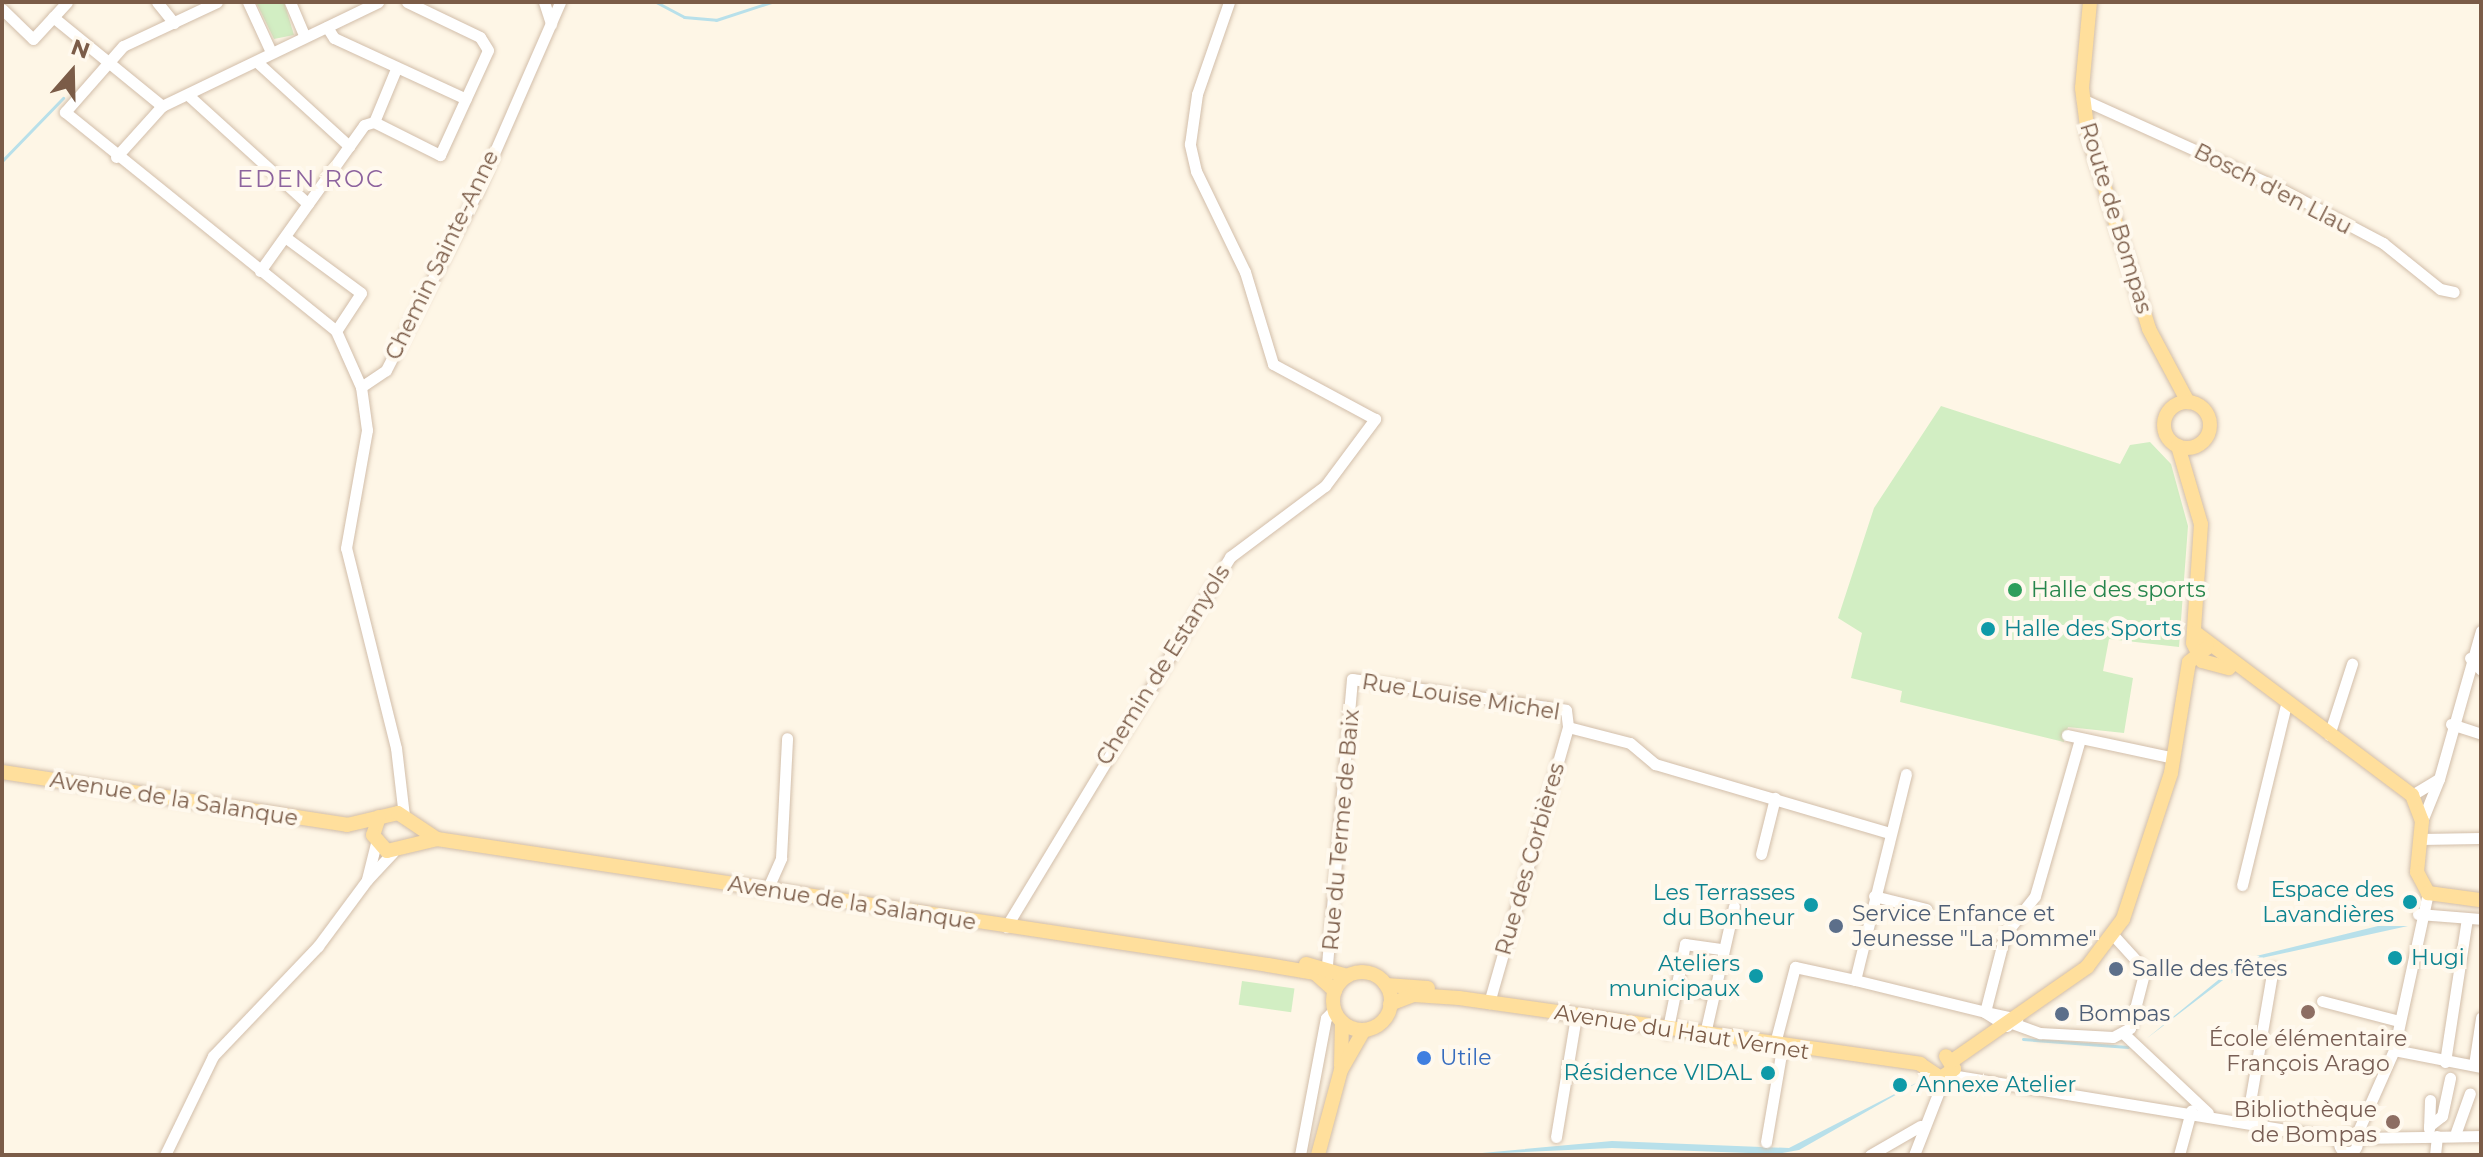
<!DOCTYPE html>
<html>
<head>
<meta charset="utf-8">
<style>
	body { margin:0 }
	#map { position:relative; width:2483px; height:1157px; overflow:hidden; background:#fef6e6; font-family:Montserrat,sans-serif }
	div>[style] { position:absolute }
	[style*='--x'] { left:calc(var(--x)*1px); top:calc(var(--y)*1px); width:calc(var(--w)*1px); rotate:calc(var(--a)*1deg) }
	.green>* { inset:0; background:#d2eec3; transform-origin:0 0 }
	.water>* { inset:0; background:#b8e0ea }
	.stream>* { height:3px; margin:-1.5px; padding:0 1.5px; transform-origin:1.5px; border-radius:1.5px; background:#b8e0ea }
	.roads { filter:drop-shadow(0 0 2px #d2beaa) drop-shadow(0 0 2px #d2beaa) }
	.minor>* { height:11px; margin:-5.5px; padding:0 5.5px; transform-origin:5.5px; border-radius:5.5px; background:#fff }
	.minor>.ring { margin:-5.5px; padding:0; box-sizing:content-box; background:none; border:11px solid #fff; border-radius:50% }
	.major>* { height:14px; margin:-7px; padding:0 7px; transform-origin:7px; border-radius:7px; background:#ffdf9c }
	.major>.ring { margin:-7px; padding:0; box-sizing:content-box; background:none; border:14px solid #ffdf9c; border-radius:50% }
	.dots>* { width:22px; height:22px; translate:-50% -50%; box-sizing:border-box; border:4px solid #fff9ee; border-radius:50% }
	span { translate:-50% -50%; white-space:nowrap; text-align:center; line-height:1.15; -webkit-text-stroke:8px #fff9ee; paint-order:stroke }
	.street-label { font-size:22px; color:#7b5c48 }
	.leisure-label { font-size:22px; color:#27864d }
	.left { translate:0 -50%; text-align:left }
	.culture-label { font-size:22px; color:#0d838f }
	.right { translate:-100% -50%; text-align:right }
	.service-label { font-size:22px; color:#4e5e75 }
	.education-label { font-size:22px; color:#785e54 }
	.shop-label { font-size:22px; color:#366cbe }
	.neighbourhood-label { font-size:24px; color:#8d639e; letter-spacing:2px }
	.frame { position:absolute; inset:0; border:4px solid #7b5c48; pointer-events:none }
	.north { position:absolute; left:32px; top:32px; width:80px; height:80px; -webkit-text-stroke:6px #fff9ee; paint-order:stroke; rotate:20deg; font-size:22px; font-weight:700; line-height:32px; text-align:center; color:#7b5c48 }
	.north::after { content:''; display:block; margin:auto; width:28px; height:36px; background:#7b5c48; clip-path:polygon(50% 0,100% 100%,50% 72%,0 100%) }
</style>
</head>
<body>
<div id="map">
	<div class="green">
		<i style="clip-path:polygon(256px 2px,284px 2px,294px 35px,274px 39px)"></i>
		<i style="clip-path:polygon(1941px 406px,2120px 464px,2130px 445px,2150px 442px,2171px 464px,2188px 526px,2179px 647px,2109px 639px,2103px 671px,2133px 678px,2124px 733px,2068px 727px,2064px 742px,1900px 702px,1902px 691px,1851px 678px,1862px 633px,1838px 618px,1874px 508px)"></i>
		<i style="left:1242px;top:981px;width:53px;height:24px;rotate:8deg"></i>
	</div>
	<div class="water">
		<i style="clip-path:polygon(2378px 926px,2408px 926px,2248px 961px,2146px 1039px,2244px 959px)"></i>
		<i style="clip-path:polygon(1922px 1080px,1799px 1150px,1776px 1154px,1612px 1148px,1460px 1155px,1612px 1141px,1789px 1148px)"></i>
	</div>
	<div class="stream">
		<i style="--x:656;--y:2;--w:32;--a:28"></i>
		<i style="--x:684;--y:17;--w:32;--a:5"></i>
		<i style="--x:716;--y:20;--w:58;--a:-18.1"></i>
		<i style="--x:2;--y:161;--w:88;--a:-45.9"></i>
		<i style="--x:2023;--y:1039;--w:105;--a:4.4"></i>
	</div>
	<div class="roads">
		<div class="minor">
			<i style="--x:157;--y:2;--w:27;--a:51"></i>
			<i style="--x:217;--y:2;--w:104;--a:154.9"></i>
			<i style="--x:123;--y:46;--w:88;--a:131.3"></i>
			<i style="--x:65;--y:112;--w:348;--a:38.9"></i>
			<i style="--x:336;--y:331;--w:61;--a:65.9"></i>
			<i style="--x:248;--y:2;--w:55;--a:65.3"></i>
			<i style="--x:290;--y:2;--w:36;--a:67"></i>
			<i style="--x:544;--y:2;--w:23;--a:72"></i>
			<i style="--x:2;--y:9;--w:43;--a:44.1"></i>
			<i style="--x:33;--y:39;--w:50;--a:-47.4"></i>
			<i style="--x:53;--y:17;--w:141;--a:39.2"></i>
			<i style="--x:327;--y:27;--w:13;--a:58"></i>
			<i style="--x:334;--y:38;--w:145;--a:24.8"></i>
			<i style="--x:257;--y:62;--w:125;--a:42.4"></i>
			<i style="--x:188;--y:95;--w:162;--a:42.2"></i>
			<i style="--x:2082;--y:99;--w:216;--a:24.3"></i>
			<i style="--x:2279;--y:188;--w:118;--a:27.9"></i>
			<i style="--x:2383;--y:243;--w:73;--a:38.9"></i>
			<i style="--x:2440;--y:289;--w:14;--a:12"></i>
			<i style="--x:374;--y:122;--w:74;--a:26.6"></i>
			<i style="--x:440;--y:155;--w:115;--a:-65.4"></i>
			<i style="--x:488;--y:50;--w:15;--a:-122"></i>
			<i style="--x:480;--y:37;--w:81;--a:-154.4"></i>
			<i style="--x:374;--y:122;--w:57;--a:-67.5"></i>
			<i style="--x:116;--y:157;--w:69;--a:-48"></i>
			<i style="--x:162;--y:106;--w:240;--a:-25.7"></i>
			<i style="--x:285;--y:237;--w:94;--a:36.4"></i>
			<i style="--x:361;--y:293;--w:45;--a:123.3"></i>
			<i style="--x:260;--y:271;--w:179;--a:-54.5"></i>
			<i style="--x:364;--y:125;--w:10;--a:-17"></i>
			<i style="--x:2470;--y:658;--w:16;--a:47"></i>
			<i style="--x:2451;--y:724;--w:32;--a:18"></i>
			<i style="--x:1568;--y:727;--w:64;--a:14.5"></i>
			<i style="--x:1630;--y:743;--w:33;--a:40"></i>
			<i style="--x:1655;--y:764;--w:244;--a:16.4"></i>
			<i style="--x:2067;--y:735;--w:109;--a:12.1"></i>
			<i style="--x:2329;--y:735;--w:75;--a:-72.1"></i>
			<i style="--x:1906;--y:774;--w:212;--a:103.9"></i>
			<i style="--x:1855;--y:980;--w:134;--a:13.8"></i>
			<i style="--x:1985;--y:1012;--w:81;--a:-75.6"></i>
			<i style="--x:2005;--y:934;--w:48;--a:-51.7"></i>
			<i style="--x:2035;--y:896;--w:163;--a:-74"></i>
			<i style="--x:2439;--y:779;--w:154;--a:-74.2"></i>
			<i style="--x:2412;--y:795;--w:31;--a:-31"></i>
			<i style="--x:2439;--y:779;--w:45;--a:112"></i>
			<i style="--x:404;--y:816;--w:68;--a:-96.7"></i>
			<i style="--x:396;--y:748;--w:206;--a:-104"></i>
			<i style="--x:346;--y:548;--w:120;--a:-79.9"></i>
			<i style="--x:367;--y:430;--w:43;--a:-97.9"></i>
			<i style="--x:361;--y:387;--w:30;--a:-34"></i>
			<i style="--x:386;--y:370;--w:202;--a:-62.9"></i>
			<i style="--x:478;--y:190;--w:205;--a:-66.4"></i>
			<i style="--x:2420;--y:839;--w:61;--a:-0.9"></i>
			<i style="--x:376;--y:843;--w:38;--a:104"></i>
			<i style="--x:367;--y:880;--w:38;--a:-47"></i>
			<i style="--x:1761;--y:854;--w:58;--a:-76"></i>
			<i style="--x:2242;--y:885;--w:186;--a:-76.3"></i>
			<i style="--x:767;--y:890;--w:35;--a:-66"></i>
			<i style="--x:781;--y:858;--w:120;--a:-87.1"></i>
			<i style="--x:1874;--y:896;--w:54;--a:14"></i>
			<i style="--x:2418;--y:914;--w:63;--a:4.5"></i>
			<i style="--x:1006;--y:927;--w:433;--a:-58.8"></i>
			<i style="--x:1230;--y:557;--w:119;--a:-36.8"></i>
			<i style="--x:1325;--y:486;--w:84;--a:-53.3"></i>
			<i style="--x:1375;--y:419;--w:116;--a:-151.7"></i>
			<i style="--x:1273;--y:364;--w:96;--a:-106.9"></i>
			<i style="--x:1245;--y:272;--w:112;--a:-115.9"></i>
			<i style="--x:1196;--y:171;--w:28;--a:-103"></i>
			<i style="--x:1190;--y:144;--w:50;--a:-82"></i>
			<i style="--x:1197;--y:94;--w:97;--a:-70.8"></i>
			<i style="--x:1326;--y:976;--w:298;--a:-85"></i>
			<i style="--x:1352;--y:679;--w:216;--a:8.2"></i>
			<i style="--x:1566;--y:710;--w:17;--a:83"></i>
			<i style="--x:1568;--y:727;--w:287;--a:106"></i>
			<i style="--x:1675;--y:988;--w:36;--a:8"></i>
			<i style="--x:2322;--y:1001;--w:80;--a:14.6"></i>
			<i style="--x:2012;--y:1023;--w:30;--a:20"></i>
			<i style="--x:2040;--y:1033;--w:73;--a:3.1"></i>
			<i style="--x:2113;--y:1037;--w:19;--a:-28"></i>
			<i style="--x:2130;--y:1028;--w:60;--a:-75.5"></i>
			<i style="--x:2145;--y:970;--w:47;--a:-132.4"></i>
			<i style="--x:2007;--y:1026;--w:26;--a:-148"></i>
			<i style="--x:1985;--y:1012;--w:33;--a:12"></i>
			<i style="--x:1667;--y:1033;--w:91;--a:-78.6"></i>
			<i style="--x:1685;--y:944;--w:34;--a:8"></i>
			<i style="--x:2124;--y:1034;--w:115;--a:43.2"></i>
			<i style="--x:1704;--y:1038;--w:135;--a:-77.2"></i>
			<i style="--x:1774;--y:1047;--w:83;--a:-75.3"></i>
			<i style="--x:1795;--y:967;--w:61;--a:12.2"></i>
			<i style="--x:2394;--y:1050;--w:89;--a:11.1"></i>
			<i style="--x:2445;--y:1062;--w:145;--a:-81.3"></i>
			<i style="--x:2474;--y:1065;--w:48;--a:-81.5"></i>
			<i style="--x:1951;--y:1075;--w:395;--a:9.3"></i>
			<i style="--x:2247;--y:1120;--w:154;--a:-80.3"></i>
			<i style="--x:2429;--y:1126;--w:16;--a:-38"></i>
			<i style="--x:2442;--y:1116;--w:39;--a:-78"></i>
			<i style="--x:2429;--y:1129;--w:29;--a:-88"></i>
			<i style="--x:2456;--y:1132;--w:41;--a:-70.3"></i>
			<i class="ring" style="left:2339px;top:1134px;width:7px;height:7px"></i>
			<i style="--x:1556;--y:1137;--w:123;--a:-80.6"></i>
			<i style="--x:2355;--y:1138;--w:96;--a:-66.1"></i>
			<i style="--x:2394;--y:1050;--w:161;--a:-77.8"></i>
			<i style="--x:2355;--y:1138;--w:126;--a:-0.9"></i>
			<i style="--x:1766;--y:1142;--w:95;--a:-80.3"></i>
			<i style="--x:165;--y:1155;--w:110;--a:-64.1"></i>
			<i style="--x:213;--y:1056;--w:152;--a:-46.3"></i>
			<i style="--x:318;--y:946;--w:82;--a:-53.4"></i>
			<i style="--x:1300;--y:1155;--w:139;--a:-79.3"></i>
			<i style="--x:1326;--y:1018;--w:11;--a:-45"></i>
			<i style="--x:1870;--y:1155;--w:58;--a:-30.1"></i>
			<i style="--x:1914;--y:1155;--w:83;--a:-68.7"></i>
			<i style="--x:2179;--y:1155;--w:46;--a:-74.7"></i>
			<i style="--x:2435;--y:1155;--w:19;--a:-84"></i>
		</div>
		<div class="major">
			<i style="--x:2090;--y:2;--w:86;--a:95.3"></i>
			<i style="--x:2082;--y:88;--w:46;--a:82.6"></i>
			<i style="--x:2088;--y:134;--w:204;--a:72.6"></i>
			<i style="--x:2149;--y:329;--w:83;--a:61.9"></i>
			<i class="ring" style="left:2164px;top:402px;width:32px;height:32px"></i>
			<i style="--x:2178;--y:446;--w:81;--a:73.6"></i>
			<i style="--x:2201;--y:524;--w:119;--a:93.8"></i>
			<i style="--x:2193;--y:643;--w:20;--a:63"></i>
			<i style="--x:2202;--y:661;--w:28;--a:15"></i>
			<i style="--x:2196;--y:633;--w:270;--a:36.9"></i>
			<i style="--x:2412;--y:795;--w:28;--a:69"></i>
			<i style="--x:2422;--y:821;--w:51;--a:95.6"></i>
			<i style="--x:2417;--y:872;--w:24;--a:62"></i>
			<i style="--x:2428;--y:893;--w:52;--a:7.7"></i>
			<i style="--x:2;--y:772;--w:349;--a:8.7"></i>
			<i style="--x:347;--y:825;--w:52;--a:-13.2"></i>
			<i style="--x:398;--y:813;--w:47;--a:33.7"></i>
			<i style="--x:437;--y:839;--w:840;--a:8.62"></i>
			<i style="--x:1268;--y:965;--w:48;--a:9.7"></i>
			<i style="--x:1315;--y:973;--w:27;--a:42"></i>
			<i style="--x:379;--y:817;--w:19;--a:108"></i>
			<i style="--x:373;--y:835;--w:21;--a:49"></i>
			<i style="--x:387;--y:851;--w:51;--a:-13.5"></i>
			<i style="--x:1306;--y:964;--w:43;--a:16.3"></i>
			<i class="ring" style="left:1333px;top:972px;width:44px;height:44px"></i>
			<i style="--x:1386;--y:985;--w:42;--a:4.1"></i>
			<i style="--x:1390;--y:1004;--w:26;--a:-21"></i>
			<i style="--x:1414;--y:995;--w:45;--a:3.8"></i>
			<i style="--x:1459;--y:998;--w:466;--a:8.1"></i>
			<i style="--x:1920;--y:1064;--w:25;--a:34"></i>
			<i style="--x:1941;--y:1078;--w:16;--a:-35"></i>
			<i style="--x:1954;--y:1069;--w:15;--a:-122"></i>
			<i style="--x:1952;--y:1061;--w:165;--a:-34.8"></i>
			<i style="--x:2087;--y:967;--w:60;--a:-53.1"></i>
			<i style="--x:2123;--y:919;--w:154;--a:-71.8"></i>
			<i style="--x:2171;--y:773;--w:112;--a:-80.8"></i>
			<i style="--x:2189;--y:662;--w:23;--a:-38"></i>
			<i style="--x:1341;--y:1066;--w:44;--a:-88.7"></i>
			<i style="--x:1318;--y:1155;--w:88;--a:-74.9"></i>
			<i style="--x:1341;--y:1070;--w:46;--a:-60.1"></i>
		</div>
	</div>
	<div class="dots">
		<i style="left:2015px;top:590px;background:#2e9e5b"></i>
		<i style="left:1988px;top:629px;background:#0f9aa8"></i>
		<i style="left:2410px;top:902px;background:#0f9aa8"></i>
		<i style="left:1811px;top:905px;background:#0f9aa8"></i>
		<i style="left:1836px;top:926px;background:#5c6f8a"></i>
		<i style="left:2395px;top:958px;background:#0f9aa8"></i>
		<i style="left:2116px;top:969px;background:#5c6f8a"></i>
		<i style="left:1756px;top:976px;background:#0f9aa8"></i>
		<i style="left:2308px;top:1012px;background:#8d6e63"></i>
		<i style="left:2062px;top:1014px;background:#5c6f8a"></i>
		<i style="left:1424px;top:1058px;background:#3f7fe0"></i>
		<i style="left:1768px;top:1073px;background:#0f9aa8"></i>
		<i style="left:1900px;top:1085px;background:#0f9aa8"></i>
		<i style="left:2393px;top:1122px;background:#8d6e63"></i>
	</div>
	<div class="street-label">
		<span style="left:2273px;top:189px;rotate:27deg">Bosch d'en Llau</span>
		<span style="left:2116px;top:218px;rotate:73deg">Route de Bompas</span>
		<span style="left:442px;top:255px;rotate:-64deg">Chemin Sainte-Anne</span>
		<span style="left:1163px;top:665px;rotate:-58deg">Chemin de Estanyols</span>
		<span style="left:1461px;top:697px;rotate:9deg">Rue Louise Michel</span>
		<span style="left:174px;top:799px;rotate:9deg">Avenue de la Salanque</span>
		<span style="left:1341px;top:830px;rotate:-85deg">Rue du Terme de Baix</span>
		<span style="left:1530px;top:859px;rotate:-74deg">Rue des Corbières</span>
		<span style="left:852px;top:903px;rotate:9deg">Avenue de la Salanque</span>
		<span style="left:1682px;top:1032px;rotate:9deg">Avenue du Haut Vernet</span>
	</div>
	<div class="leisure-label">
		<span class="left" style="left:2031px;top:590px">Halle des sports</span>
	</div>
	<div class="culture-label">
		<span class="left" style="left:2004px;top:629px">Halle des Sports</span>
		<span class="right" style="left:2394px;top:902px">Espace des<br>Lavandières</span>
		<span class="right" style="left:1795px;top:905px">Les Terrasses<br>du Bonheur</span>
		<span class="left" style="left:2411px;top:958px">Hugi</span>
		<span class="right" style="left:1740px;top:976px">Ateliers<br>municipaux</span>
		<span class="right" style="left:1752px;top:1073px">Résidence VIDAL</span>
		<span class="left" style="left:1916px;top:1085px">Annexe Atelier</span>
	</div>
	<div class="service-label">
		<span class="left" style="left:1852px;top:926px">Service Enfance et<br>Jeunesse "La Pomme"</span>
		<span class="left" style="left:2132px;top:969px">Salle des fêtes</span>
		<span class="left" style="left:2078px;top:1014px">Bompas</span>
	</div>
	<div class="education-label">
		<span style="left:2308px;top:1051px">École élémentaire<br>François Arago</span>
		<span class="right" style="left:2377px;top:1122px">Bibliothèque<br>de Bompas</span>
	</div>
	<div class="shop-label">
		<span class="left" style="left:1440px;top:1058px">Utile</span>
	</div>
	<div class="neighbourhood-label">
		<span style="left:311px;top:179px">EDEN ROC</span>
	</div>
	<div class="frame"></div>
	<div class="north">N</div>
</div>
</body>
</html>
